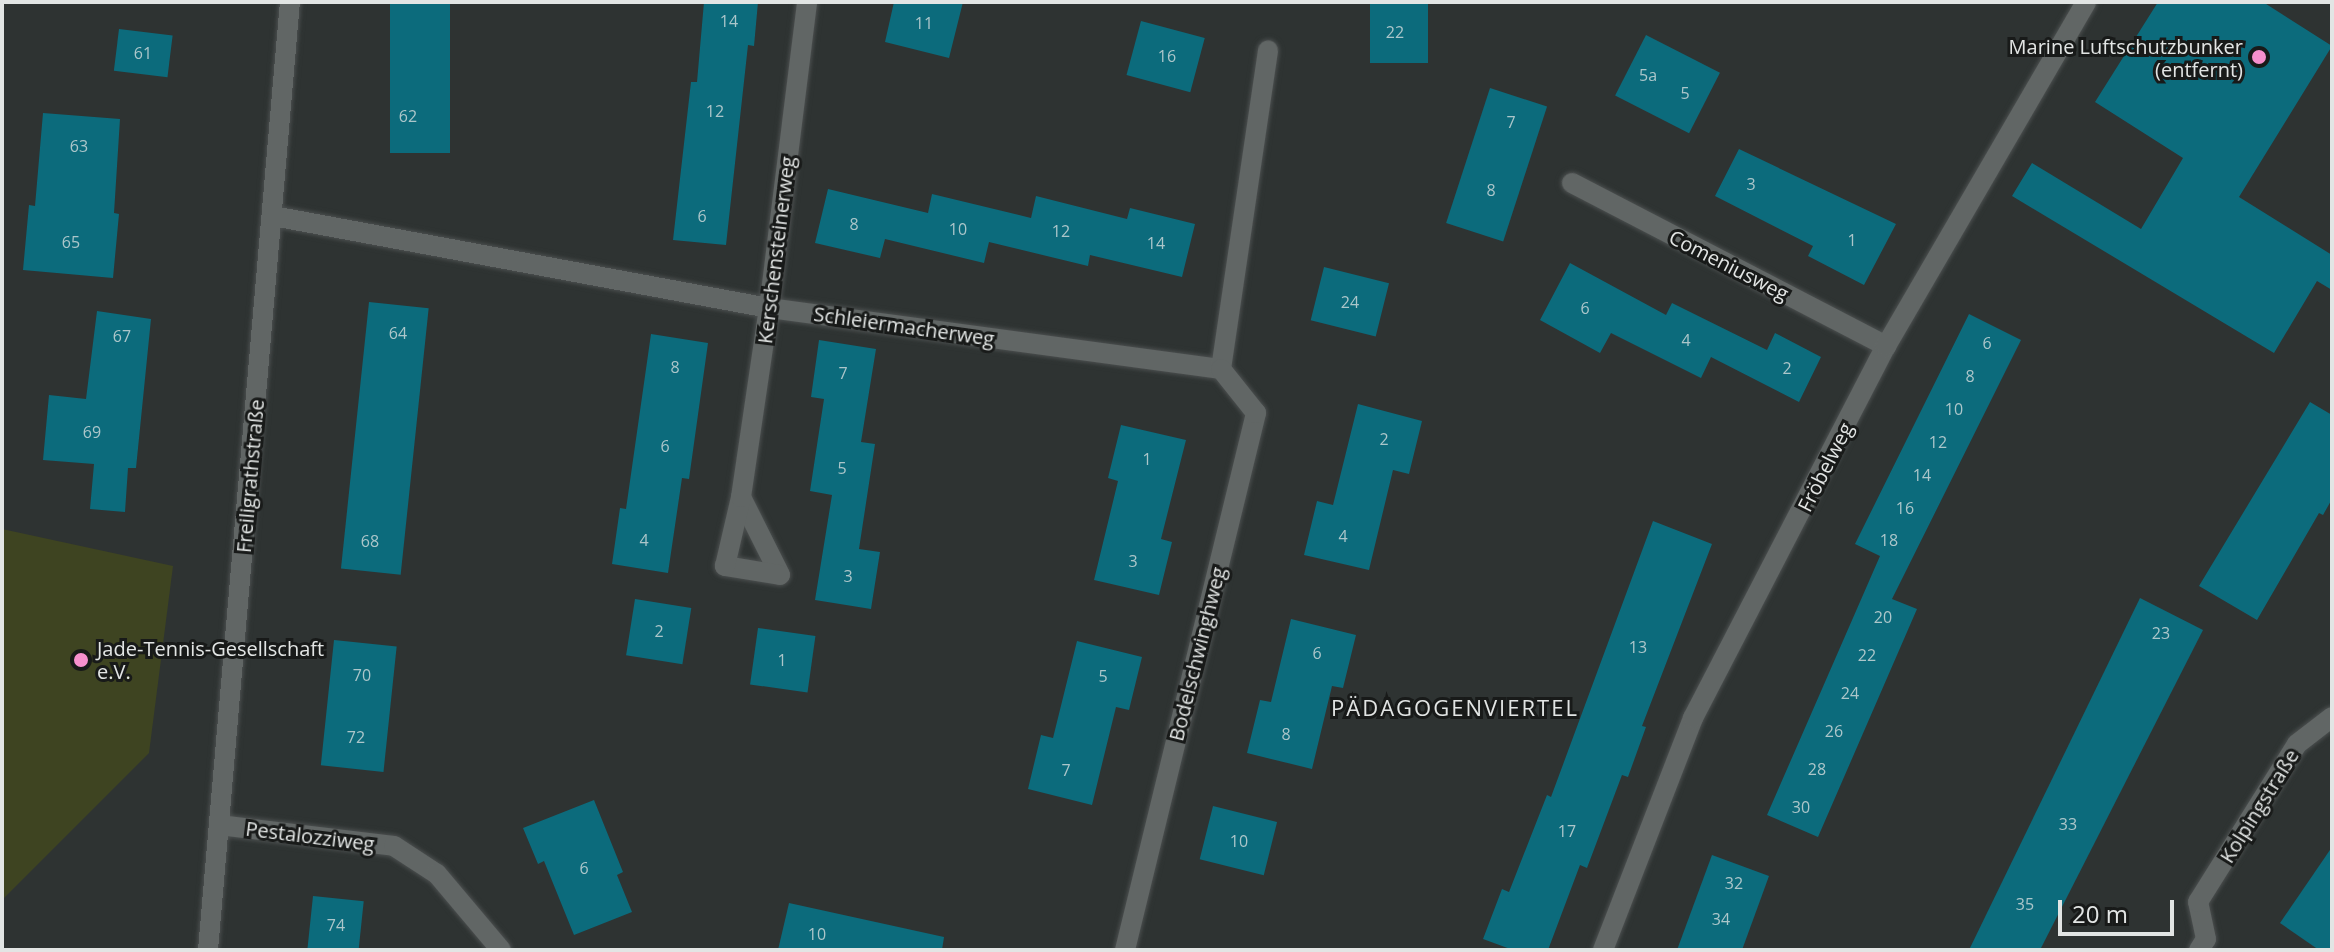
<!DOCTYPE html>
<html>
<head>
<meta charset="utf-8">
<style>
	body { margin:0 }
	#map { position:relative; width:2334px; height:952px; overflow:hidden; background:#2e3332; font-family:"Open Sans",sans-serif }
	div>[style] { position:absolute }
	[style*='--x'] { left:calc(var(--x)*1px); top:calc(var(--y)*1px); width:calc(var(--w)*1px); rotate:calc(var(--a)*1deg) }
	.green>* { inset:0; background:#3e4421 }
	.building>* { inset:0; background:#0c6b7c; transform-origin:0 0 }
	.roads { filter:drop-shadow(0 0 2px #4b4f4f) drop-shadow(0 0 2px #4b4f4f) }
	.minor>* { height:20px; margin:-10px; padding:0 10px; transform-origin:10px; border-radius:10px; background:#616665 }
	.dots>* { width:22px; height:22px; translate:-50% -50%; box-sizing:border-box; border:4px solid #181a19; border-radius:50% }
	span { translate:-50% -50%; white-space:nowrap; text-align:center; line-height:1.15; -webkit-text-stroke:6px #181a19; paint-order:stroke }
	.number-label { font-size:16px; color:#acc6ca }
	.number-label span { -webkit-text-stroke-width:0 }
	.poi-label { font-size:20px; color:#e2e5e4 }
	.right { translate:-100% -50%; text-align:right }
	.left { translate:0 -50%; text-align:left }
	.street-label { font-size:20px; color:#e2e5e4 }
	.neighbourhood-label { font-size:22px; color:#e2e5e4; letter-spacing:2px }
	.frame { position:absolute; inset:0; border:4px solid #e2e5e4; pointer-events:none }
	.scale { position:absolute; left:2058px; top:900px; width:116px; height:36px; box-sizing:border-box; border:4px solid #e2e5e4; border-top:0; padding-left:10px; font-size:24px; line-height:28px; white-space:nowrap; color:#e2e5e4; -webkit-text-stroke:6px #181a19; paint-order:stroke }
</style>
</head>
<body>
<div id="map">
	<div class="green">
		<i style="clip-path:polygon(2px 529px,173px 566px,149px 753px,2px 900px)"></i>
	</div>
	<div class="building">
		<i style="left:390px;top:2px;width:60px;height:151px"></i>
		<i style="clip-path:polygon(704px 2px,758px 2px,754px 46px,748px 45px,726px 245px,673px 240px,691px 82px,697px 82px)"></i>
		<i style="clip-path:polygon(894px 2px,963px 2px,949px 58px,885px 42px)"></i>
		<i style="left:1370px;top:2px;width:58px;height:61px"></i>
		<i style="clip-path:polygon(2158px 2px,2263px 2px,2332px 46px,2239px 197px,2332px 255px,2332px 290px,2317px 281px,2274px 353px,2012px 196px,2032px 163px,2141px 229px,2183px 158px,2095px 102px)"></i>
		<i style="left:1141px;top:21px;width:66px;height:56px;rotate:15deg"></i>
		<i style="left:119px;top:29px;width:54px;height:42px;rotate:7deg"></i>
		<i style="left:1646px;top:35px;width:83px;height:68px;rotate:27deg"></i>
		<i style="left:1490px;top:88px;width:60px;height:142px;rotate:18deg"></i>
		<i style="clip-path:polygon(43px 113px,120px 119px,114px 213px,119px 214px,113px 278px,23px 270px,29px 205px,35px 206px)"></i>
		<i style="clip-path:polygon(1739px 149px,1896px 224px,1864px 285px,1808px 256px,1813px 246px,1715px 196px)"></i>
		<i style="clip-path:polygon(828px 189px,928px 213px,932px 194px,1031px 218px,1036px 196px,1127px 219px,1130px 208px,1195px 224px,1182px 277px,1090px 255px,1088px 266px,989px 242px,984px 263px,885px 239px,880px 258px,815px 243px)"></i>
		<i style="clip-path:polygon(1570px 263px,1666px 315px,1672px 303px,1767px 350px,1775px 333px,1821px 357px,1799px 402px,1711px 357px,1701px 378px,1611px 333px,1600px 353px,1540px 320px)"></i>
		<i style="left:1324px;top:267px;width:67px;height:55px;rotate:14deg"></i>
		<i style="left:369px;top:302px;width:60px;height:268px;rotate:6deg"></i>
		<i style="clip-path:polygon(97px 311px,151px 319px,136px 468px,128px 468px,125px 512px,90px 509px,94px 464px,43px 460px,49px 395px,86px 399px)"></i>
		<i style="clip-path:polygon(1969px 314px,2021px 340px,1892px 599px,1917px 609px,1818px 837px,1767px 815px,1880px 556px,1855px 544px)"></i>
		<i style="clip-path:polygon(651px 334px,708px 343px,689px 479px,682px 478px,668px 573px,612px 564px,620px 508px,626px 509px)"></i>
		<i style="clip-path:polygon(819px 340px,876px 349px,861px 442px,875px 444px,859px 549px,880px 552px,871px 609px,815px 600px,832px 495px,810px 491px,824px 399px,811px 397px)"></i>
		<i style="clip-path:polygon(2310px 402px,2332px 415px,2332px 499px,2323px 515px,2319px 513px,2257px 620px,2199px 586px)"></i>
		<i style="clip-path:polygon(1358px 404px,1422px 421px,1409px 474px,1393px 470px,1369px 570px,1304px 555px,1317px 501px,1333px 505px)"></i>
		<i style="clip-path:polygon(1121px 425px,1186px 440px,1161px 539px,1172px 542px,1159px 595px,1094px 580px,1118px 481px,1108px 478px)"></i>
		<i style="clip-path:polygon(1653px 521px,1712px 544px,1642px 726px,1646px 727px,1628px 777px,1622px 775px,1587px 868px,1580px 865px,1548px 950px,1513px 950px,1483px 939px,1502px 889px,1509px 892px,1547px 795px,1551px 797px)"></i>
		<i style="clip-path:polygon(2140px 598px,2203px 630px,2040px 950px,1969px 950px)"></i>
		<i style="left:635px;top:599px;width:57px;height:57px;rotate:9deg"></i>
		<i style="clip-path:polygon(1291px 619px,1356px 635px,1343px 688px,1332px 686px,1312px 769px,1247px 753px,1260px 700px,1271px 702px)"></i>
		<i style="left:758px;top:628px;width:58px;height:57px;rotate:8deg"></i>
		<i style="left:334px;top:640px;width:63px;height:126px;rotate:6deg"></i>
		<i style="clip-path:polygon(1077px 641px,1142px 657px,1129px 710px,1116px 707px,1092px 805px,1028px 789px,1041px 735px,1053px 738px)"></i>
		<i style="clip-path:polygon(594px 800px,623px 872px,617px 875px,632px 912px,574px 935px,544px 861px,538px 864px,523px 828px)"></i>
		<i style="left:1213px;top:806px;width:66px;height:55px;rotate:14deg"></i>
		<i style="clip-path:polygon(2332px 847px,2332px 950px,2319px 950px,2280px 923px)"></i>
		<i style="clip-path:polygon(1712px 855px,1769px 876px,1761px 898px,1742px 950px,1677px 950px)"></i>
		<i style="left:313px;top:896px;width:51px;height:54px;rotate:6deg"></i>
		<i style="clip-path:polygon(789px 903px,944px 937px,942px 950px,778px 950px)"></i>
	</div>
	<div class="roads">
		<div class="minor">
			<i style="--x:1572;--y:183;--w:354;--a:27.4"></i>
			<i style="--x:273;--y:216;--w:504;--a:10.51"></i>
			<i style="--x:769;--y:308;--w:456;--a:7.7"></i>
			<i style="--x:1221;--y:369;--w:322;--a:-81.6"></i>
			<i style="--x:741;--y:497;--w:87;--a:63.4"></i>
			<i style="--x:780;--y:575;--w:56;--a:-170.7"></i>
			<i style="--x:725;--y:566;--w:71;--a:-76.9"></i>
			<i style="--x:741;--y:497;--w:191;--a:-81.6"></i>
			<i style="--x:769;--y:308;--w:308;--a:-82.9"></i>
			<i style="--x:219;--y:825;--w:176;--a:6.8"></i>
			<i style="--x:394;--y:846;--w:51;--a:33.1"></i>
			<i style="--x:437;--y:874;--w:99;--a:49.9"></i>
			<i style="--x:208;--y:950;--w:952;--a:-85.06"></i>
			<i style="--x:1125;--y:950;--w:553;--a:-76.29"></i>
			<i style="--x:1256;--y:413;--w:56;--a:-128.5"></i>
			<i style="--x:1603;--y:950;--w:249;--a:-68.8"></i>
			<i style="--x:1693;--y:718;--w:419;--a:-62.6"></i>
			<i style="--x:1886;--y:346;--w:398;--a:-59.8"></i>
			<i style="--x:2199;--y:950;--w:13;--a:-58"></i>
			<i style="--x:2206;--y:939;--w:38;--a:-102"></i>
			<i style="--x:2198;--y:902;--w:186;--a:-57.9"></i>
			<i style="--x:2297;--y:744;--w:44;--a:-37.6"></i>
		</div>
	</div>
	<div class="dots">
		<i style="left:2259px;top:57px;background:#f790ce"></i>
		<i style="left:81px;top:660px;background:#f790ce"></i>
	</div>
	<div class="number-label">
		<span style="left:729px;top:21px">14</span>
		<span style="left:924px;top:23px">11</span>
		<span style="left:1395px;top:32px">22</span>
		<span style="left:143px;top:53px">61</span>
		<span style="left:1167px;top:56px">16</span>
		<span style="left:1648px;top:75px">5a</span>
		<span style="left:1685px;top:93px">5</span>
		<span style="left:715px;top:111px">12</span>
		<span style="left:408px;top:116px">62</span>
		<span style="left:1511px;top:122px">7</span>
		<span style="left:79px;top:146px">63</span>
		<span style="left:1751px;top:184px">3</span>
		<span style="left:1491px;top:190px">8</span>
		<span style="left:702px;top:216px">6</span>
		<span style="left:854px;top:224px">8</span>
		<span style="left:958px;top:229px">10</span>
		<span style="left:1061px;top:231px">12</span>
		<span style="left:1852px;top:240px">1</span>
		<span style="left:71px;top:242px">65</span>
		<span style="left:1156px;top:243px">14</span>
		<span style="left:1350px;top:302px">24</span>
		<span style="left:1585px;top:308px">6</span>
		<span style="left:398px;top:333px">64</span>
		<span style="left:122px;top:336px">67</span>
		<span style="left:1686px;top:340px">4</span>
		<span style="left:1987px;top:343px">6</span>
		<span style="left:675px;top:367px">8</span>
		<span style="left:1787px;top:368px">2</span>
		<span style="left:843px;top:373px">7</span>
		<span style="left:1970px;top:376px">8</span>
		<span style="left:1954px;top:409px">10</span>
		<span style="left:92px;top:432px">69</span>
		<span style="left:1384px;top:439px">2</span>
		<span style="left:1938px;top:442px">12</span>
		<span style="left:665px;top:446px">6</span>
		<span style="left:1147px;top:459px">1</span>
		<span style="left:842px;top:468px">5</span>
		<span style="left:1922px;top:475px">14</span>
		<span style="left:1905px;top:508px">16</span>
		<span style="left:1343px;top:536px">4</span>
		<span style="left:644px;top:540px">4</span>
		<span style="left:1889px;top:540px">18</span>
		<span style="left:370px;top:541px">68</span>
		<span style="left:1133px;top:561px">3</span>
		<span style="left:848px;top:576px">3</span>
		<span style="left:1883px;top:617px">20</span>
		<span style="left:659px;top:631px">2</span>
		<span style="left:2161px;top:633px">23</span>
		<span style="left:1638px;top:647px">13</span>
		<span style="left:1317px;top:653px">6</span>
		<span style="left:1867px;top:655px">22</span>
		<span style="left:782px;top:660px">1</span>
		<span style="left:362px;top:675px">70</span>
		<span style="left:1103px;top:676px">5</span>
		<span style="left:1850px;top:693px">24</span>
		<span style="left:1834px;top:731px">26</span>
		<span style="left:1286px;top:734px">8</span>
		<span style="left:356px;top:737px">72</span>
		<span style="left:1817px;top:769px">28</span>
		<span style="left:1066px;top:770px">7</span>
		<span style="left:1801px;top:807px">30</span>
		<span style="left:2068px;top:824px">33</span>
		<span style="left:1567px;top:831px">17</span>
		<span style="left:1239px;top:841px">10</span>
		<span style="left:584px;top:868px">6</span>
		<span style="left:1734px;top:883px">32</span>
		<span style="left:2025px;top:904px">35</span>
		<span style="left:1721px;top:919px">34</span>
		<span style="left:336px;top:925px">74</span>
		<span style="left:817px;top:934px">10</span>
	</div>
	<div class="poi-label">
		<span class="right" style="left:2243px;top:58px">Marine Luftschutzbunker<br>(entfernt)</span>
		<span class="left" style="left:97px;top:660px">Jade-Tennis-Gesellschaft<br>e.V.</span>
	</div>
	<div class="street-label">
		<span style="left:776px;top:250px;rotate:-83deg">Kerschensteinerweg</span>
		<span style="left:1729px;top:265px;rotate:27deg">Comeniusweg</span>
		<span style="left:904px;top:326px;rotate:8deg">Schleiermacherweg</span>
		<span style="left:1825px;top:467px;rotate:-63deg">Fröbelweg</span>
		<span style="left:250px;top:476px;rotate:-85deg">Freiligrathstraße</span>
		<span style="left:1197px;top:654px;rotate:-76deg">Bodelschwinghweg</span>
		<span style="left:2259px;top:806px;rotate:-58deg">Kolpingstraße</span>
		<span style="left:310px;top:836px;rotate:7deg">Pestalozziweg</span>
	</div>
	<div class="neighbourhood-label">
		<span style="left:1455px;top:708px">PÄDAGOGENVIERTEL</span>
	</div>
	<div class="frame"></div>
	<div class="scale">20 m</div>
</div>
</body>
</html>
